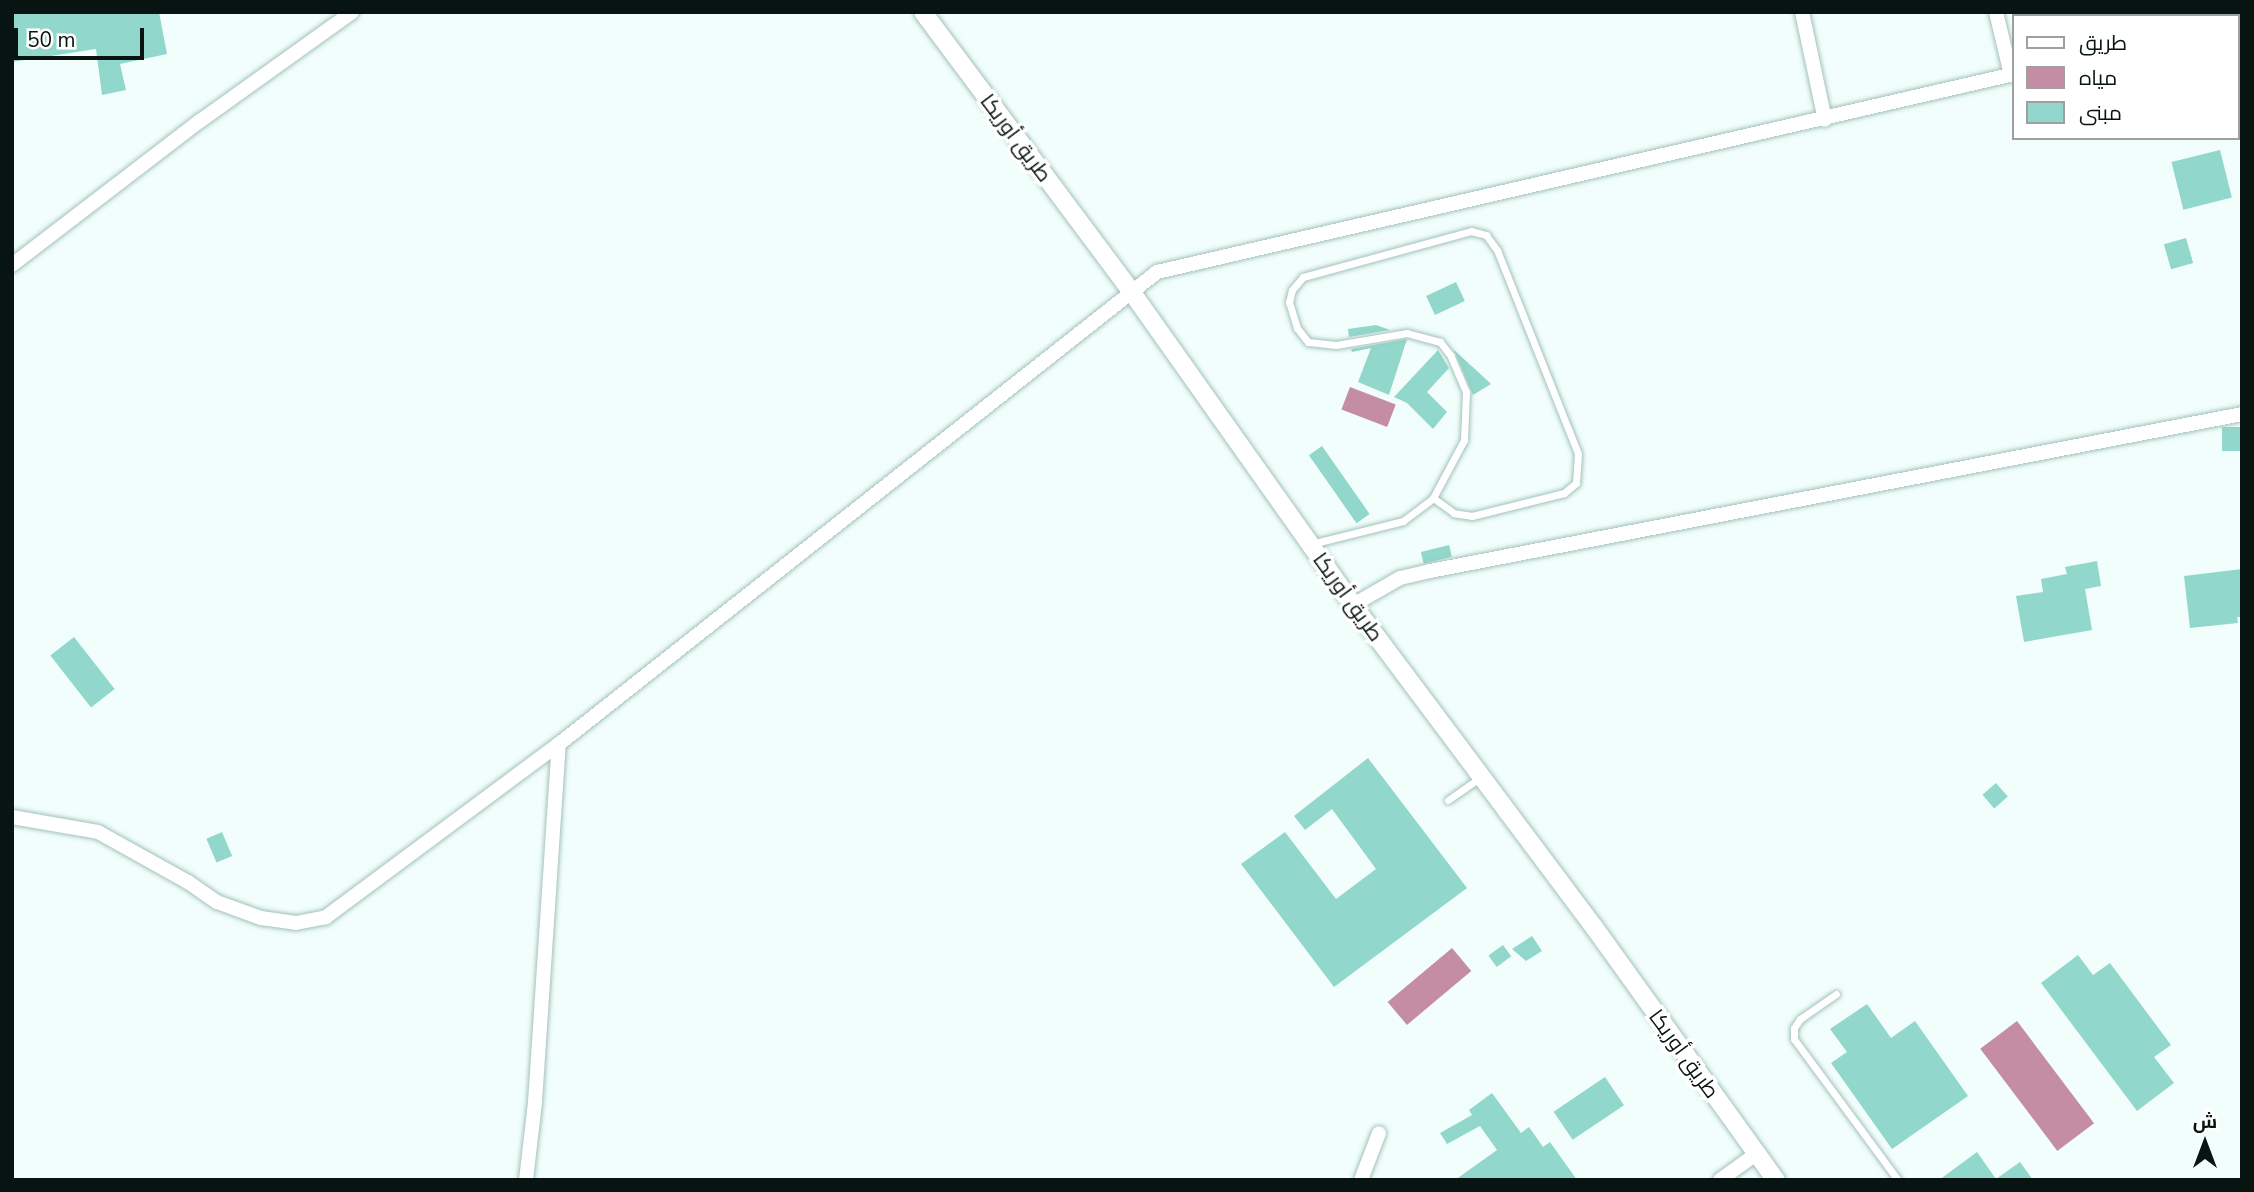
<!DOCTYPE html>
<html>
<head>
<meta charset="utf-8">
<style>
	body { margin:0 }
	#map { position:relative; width:2254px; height:1192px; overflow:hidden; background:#f1fefb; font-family:"Nunito Sans",Cairo,sans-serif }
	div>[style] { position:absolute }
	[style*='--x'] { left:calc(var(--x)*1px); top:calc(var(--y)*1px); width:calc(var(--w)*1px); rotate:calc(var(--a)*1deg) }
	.water>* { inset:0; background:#c58da3; transform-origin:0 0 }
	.building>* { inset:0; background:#91d7cb; transform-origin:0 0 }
	.roads { filter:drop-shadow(0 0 2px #a2c1bb) drop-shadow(0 0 2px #a2c1bb) }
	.service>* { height:7px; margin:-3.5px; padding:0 3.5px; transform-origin:3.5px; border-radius:3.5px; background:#fff }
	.minor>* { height:14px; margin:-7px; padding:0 7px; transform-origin:7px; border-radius:7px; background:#fff }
	.tertiary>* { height:18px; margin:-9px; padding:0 9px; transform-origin:9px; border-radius:9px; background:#fff }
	span { translate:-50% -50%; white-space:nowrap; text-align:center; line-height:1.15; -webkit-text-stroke:7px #fff; paint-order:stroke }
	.street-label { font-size:21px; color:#081412 }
	.frame { position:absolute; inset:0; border:14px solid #081412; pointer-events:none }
	.legend { position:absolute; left:2012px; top:14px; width:228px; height:126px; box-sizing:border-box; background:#fff; border:2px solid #9ca1a0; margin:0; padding:9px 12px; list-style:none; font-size:21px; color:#081412 }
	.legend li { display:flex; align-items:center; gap:14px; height:35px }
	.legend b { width:35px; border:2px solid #9ca1a0 }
	.north { position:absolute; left:2170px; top:1108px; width:70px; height:70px; -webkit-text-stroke:5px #fff; paint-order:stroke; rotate:0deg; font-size:19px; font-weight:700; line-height:28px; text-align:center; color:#081412 }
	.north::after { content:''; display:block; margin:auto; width:24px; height:32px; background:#081412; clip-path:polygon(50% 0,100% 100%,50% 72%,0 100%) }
	.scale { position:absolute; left:14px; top:28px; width:130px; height:32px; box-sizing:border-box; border:4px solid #081412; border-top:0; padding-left:9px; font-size:21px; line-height:24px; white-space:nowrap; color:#081412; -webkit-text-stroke:5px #fff; paint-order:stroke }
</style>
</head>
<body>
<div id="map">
	<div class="water">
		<i style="left:1350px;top:387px;width:49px;height:24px;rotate:21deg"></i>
		<i style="left:1452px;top:948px;width:30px;height:84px;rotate:50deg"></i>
		<i style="left:2017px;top:1021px;width:128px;height:46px;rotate:53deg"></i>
	</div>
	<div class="building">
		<i style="clip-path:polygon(12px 12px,159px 12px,167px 54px,120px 64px,126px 90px,102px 95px,96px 49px,12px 62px)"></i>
		<i style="left:2220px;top:150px;width:49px;height:50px;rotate:76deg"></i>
		<i style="left:2186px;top:238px;width:26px;height:23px;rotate:74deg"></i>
		<i style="left:1456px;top:282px;width:21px;height:33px;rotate:65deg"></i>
		<i style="clip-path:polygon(1376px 325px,1390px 330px,1349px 337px,1348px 329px)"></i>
		<i style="clip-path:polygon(1407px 339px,1389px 395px,1358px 382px,1371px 348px,1352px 352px,1351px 349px)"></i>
		<i style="clip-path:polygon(1438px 350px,1449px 368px,1427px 392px,1447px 412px,1433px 429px,1407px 403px,1394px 397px)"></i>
		<i style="clip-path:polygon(1454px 350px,1476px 370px,1491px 384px,1473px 395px)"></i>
		<i style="left:2242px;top:427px;width:24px;height:20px;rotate:90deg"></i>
		<i style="left:1322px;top:446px;width:83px;height:16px;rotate:55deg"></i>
		<i style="left:1449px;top:545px;width:12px;height:29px;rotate:76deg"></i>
		<i style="clip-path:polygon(2097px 561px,2101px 586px,2085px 589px,2092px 630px,2024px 642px,2016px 596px,2043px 592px,2041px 579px,2067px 574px,2065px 567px)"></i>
		<i style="clip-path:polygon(2242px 569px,2242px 617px,2237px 617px,2238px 623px,2190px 628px,2184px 576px)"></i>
		<i style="left:74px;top:637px;width:66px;height:30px;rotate:52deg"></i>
		<i style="clip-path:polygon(1368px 758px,1467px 888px,1334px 987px,1241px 864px,1285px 832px,1336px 899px,1376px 869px,1332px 809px,1305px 830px,1294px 816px)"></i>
		<i style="left:1996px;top:783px;width:18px;height:18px;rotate:49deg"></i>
		<i style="left:222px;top:832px;width:26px;height:17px;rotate:67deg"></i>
		<i style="clip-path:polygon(1532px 936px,1542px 951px,1526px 961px,1512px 949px)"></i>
		<i style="left:1503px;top:945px;width:14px;height:18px;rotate:54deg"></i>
		<i style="clip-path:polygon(2078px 955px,2093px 975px,2110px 963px,2171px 1045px,2154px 1057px,2174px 1083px,2137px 1111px,2041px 983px)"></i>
		<i style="clip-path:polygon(1867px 1004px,1891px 1038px,1915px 1021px,1968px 1096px,1892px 1149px,1831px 1063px,1847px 1052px,1830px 1029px)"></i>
		<i style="left:1605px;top:1077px;width:34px;height:62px;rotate:56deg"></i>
		<i style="clip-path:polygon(1492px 1093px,1521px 1133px,1529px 1127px,1543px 1147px,1550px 1142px,1577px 1180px,1455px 1180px,1497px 1150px,1480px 1126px,1447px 1144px,1440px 1133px,1472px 1115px,1469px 1110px)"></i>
		<i style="clip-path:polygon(1977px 1152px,1996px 1179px,2020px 1162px,2033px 1180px,1939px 1180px)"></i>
	</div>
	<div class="roads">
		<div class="service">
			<i style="--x:1311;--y:544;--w:95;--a:-14"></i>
			<i style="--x:1403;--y:521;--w:38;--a:-37"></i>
			<i style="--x:1433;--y:498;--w:66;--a:-61.9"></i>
			<i style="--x:1464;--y:440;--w:48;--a:-87.6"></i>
			<i style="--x:1466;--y:392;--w:39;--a:-113"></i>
			<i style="--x:1451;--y:356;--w:18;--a:-128"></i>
			<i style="--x:1440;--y:342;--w:34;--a:-165"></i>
			<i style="--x:1407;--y:333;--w:72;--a:170.4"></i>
			<i style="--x:1336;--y:345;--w:28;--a:-174"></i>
			<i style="--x:1308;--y:342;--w:18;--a:-128"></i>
			<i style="--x:1297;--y:328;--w:27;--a:-107"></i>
			<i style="--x:1289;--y:302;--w:12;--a:-76"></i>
			<i style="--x:1292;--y:290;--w:17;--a:-50"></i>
			<i style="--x:1303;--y:277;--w:174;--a:-15.3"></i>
			<i style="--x:1471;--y:231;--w:16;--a:15"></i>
			<i style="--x:1486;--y:235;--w:19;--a:54"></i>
			<i style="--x:1497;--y:250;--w:219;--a:68.3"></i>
			<i style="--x:1578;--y:454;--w:29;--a:94"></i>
			<i style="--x:1576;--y:483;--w:16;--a:140"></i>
			<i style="--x:1564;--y:493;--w:95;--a:166"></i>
			<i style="--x:1472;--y:516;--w:18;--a:-171"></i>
			<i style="--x:1454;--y:513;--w:26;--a:-144"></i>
			<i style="--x:1448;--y:800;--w:40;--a:-34.9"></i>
			<i style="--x:1836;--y:994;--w:44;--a:145.2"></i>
			<i style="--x:1800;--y:1019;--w:11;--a:124"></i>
			<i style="--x:1794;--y:1028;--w:11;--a:90"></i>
			<i style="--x:1794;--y:1039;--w:175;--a:53.6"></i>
		</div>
		<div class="minor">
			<i style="--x:1802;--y:12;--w:110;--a:78"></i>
			<i style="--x:1996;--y:12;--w:65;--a:76.6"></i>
			<i style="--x:2238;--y:16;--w:4;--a:0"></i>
			<i style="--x:12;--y:265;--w:237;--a:-37.5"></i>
			<i style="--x:200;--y:121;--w:187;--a:-35.6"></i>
			<i style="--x:1353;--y:605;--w:54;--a:-29.9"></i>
			<i style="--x:1400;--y:578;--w:31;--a:-13"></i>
			<i style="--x:1430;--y:571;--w:827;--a:-10.94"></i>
			<i style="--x:12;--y:817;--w:87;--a:9.9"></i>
			<i style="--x:98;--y:832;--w:103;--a:29.1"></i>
			<i style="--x:188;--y:882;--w:35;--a:35"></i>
			<i style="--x:217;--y:902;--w:47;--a:20"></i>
			<i style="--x:261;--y:918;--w:35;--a:8"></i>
			<i style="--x:296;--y:923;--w:31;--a:-11"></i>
			<i style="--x:326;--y:917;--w:290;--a:-36.6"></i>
			<i style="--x:559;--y:744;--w:762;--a:-38.28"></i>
			<i style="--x:1157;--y:272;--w:880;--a:-13.01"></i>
			<i style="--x:526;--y:1180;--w:79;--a:-83.4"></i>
			<i style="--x:535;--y:1102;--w:359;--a:-86.2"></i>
			<i style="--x:1361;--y:1180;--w:50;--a:-69"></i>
			<i style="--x:1720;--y:1180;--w:44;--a:-35.8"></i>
		</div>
		<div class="tertiary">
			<i style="--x:923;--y:12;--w:352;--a:53.3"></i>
			<i style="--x:1133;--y:294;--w:381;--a:54.7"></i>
			<i style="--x:1353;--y:605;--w:402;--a:53.2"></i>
			<i style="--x:1594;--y:927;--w:312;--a:54.3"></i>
		</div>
	</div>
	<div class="street-label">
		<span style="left:1016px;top:138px;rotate:53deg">طريق أوريكا</span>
		<span style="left:1348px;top:597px;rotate:54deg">طريق أوريكا</span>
		<span style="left:1684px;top:1054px;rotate:54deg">طريق أوريكا</span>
	</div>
	<div class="frame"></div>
	<ul class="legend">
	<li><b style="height:9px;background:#fff"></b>طريق</li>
	<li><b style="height:19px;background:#c58da3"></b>مياه</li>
	<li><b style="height:19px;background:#91d7cb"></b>مبنى</li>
	</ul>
	<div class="north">ش</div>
	<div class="scale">50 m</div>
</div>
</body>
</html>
